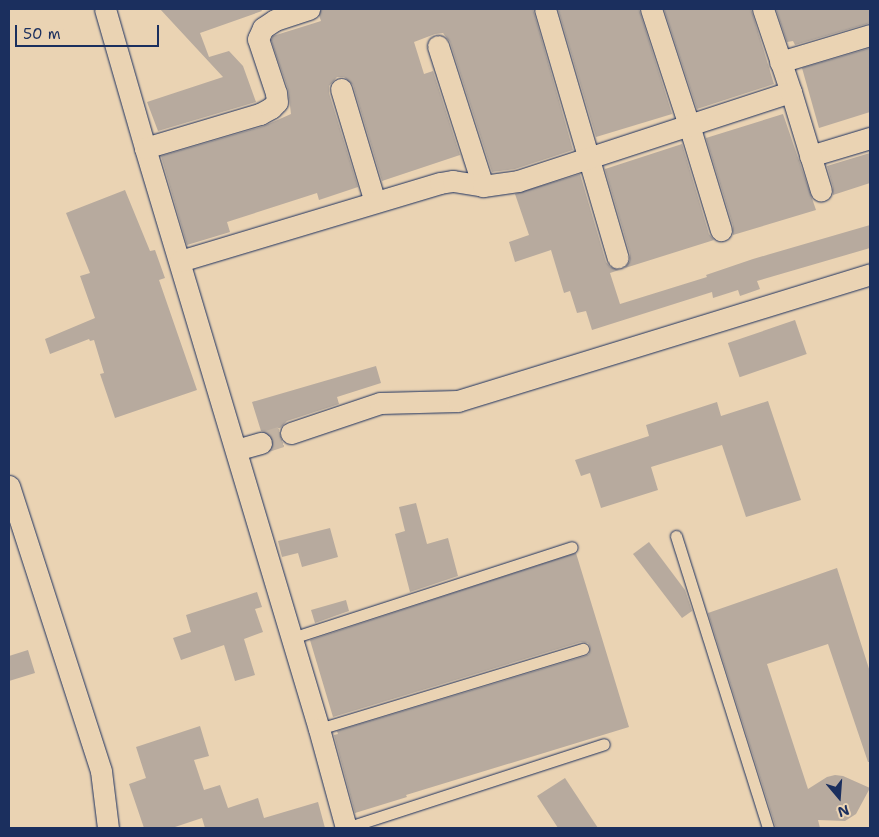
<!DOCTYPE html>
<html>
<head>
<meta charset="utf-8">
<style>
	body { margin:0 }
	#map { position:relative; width:879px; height:837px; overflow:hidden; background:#ead3b3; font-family:"Shantell Sans",sans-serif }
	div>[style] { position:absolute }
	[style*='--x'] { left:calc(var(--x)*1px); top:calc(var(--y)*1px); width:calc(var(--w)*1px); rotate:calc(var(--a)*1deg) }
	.building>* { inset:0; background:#b7aa9e; transform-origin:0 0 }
	.street-tunnel>* { height:21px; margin-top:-10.5px; transform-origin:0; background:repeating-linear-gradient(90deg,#c1b2a2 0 21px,transparent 0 32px) }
	.roads { filter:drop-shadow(0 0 1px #1b2f5e) drop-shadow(0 0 1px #1b2f5e) }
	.lane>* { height:11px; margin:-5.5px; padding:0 5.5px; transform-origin:5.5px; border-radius:5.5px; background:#ead3b3 }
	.street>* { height:21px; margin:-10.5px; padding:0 10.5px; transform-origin:10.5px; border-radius:10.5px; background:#ead3b3 }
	span { translate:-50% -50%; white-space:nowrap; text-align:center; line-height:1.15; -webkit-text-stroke:4.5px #ead3b3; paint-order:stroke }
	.frame { position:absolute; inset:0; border:10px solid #1b2f5e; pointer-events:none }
	.north { position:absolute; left:814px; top:772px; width:50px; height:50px; -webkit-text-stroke:4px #ead3b3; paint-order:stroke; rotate:162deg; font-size:14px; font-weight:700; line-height:20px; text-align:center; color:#1b2f5e }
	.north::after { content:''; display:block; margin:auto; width:18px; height:22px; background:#1b2f5e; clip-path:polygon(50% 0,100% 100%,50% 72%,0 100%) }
	.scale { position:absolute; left:15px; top:25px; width:144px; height:22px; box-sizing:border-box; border:2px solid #1b2f5e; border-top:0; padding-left:6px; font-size:15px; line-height:18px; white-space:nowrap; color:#1b2f5e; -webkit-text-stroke:4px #ead3b3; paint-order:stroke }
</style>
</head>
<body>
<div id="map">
	<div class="building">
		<i style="clip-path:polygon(160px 9px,261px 9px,262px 11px,200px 33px,209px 57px,229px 51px,243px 66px,256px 102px,158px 131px,147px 102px,223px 77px)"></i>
		<i style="clip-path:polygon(321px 9px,533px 9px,573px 150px,515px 169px,492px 172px,450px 42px,443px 33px,435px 34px,414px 42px,424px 74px,433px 71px,460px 155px,382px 181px,353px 85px,344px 77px,337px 77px,329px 86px,329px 93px,358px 187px,319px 200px,317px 193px,227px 222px,230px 232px,187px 245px,161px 156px,264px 126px,291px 114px,288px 89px,271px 40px,273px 36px,321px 21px,319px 15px)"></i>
		<i style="clip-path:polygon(558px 9px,639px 9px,672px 114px,596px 137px)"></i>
		<i style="clip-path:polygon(664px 9px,751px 9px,774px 84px,697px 109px)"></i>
		<i style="clip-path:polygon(776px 9px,870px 9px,870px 23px,795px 45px,793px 41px,787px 42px)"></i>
		<i style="clip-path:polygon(870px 48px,870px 112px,819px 128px,802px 68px)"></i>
		<i style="clip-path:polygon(783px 114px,816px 210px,733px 235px,733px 226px,706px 138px)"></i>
		<i style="clip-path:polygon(682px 144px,709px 234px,714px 240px,625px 268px,630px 261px,630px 254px,605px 169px)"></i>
		<i style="clip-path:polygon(870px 153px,870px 183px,833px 195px,833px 187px,827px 166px)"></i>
		<i style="clip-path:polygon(580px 174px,606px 262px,610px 267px,619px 270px,610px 273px,620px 304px,707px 277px,706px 275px,753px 259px,870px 225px,870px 248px,757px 281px,760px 289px,740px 296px,738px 290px,713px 298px,712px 292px,592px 330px,586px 311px,577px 313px,570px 291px,564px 293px,551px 250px,515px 262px,509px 242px,529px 235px,515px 194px)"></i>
		<i style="clip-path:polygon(125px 190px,150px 251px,155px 250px,165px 278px,159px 280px,197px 390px,115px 418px,100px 374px,104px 373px,94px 340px,90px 341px,89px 339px,50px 354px,45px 339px,95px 318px,80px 276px,90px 273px,66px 213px)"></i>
		<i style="left:795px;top:320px;width:36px;height:71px;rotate:71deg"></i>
		<i style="clip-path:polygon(376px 366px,381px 383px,337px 397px,339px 404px,287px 421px,280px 428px,266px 432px,261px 431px,252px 402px)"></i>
		<i style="clip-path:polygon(768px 401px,801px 500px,746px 517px,722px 445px,651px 467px,658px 490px,601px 508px,590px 473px,581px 476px,575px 460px,649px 436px,646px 425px,717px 402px,721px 416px)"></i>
		<i style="clip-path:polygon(416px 503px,427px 544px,448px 538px,458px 576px,410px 592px,395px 534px,405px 531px,399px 507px)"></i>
		<i style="clip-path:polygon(330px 528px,338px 557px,302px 567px,298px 553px,282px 557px,278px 541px)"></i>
		<i style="clip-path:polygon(649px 542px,685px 590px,692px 611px,682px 618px,633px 554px)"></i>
		<i style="clip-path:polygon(576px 553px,629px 727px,406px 795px,407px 797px,355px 813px,334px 735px,338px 734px,337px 731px,585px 656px,589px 654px,590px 647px,588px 643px,581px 642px,333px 717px,310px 640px)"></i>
		<i style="clip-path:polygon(837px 568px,870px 672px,870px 762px,868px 762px,828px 644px,767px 664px,808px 789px,827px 777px,835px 775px,843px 776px,870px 788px,856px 814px,845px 821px,818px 820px,820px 828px,776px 828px,708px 613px)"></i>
		<i style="clip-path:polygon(257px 592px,262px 607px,255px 609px,263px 632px,244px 639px,255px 675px,235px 681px,224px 645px,181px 660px,173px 638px,191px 632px,186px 615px)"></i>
		<i style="clip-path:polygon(346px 600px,349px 611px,315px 623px,311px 610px)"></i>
		<i style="clip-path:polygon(28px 650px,35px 673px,9px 681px,9px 656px)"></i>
		<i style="clip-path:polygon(200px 726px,209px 756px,194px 760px,204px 790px,220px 785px,228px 808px,258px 798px,264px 818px,318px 802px,325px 828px,205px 828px,202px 818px,172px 828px,144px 828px,129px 784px,146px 778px,136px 747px)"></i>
		<i style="clip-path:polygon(565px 778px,598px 828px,558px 828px,537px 796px)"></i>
	</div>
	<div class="street-tunnel">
		<i style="--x:261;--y:443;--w:32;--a:-18"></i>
	</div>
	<div class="roads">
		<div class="lane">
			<i style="--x:676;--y:536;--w:306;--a:72.5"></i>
			<i style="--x:292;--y:638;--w:294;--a:-18"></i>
			<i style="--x:319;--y:729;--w:276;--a:-16.9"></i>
			<i style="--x:346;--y:828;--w:271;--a:-18"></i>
		</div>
		<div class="street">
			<i style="--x:105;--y:9;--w:145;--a:73.9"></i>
			<i style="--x:145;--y:148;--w:606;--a:73.33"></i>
			<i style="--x:319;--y:729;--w:103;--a:74.7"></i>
			<i style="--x:545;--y:9;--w:259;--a:73.7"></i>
			<i style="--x:651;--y:9;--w:122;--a:71.9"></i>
			<i style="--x:689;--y:125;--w:110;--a:73.1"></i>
			<i style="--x:763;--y:9;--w:88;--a:71.4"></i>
			<i style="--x:438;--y:46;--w:147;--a:72.2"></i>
			<i style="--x:780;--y:62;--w:94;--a:-16.7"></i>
			<i style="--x:341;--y:89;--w:118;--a:73.3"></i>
			<i style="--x:145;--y:148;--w:120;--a:-16.5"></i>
			<i style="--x:260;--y:114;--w:13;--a:-29"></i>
			<i style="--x:271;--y:108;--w:8;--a:-45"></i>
			<i style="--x:277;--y:102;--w:9;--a:-96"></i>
			<i style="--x:276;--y:93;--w:57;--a:-108.4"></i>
			<i style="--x:258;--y:39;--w:12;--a:-66"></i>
			<i style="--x:263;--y:28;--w:14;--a:-34"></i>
			<i style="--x:275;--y:20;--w:36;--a:-18"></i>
			<i style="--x:810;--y:156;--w:63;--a:-16.7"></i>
			<i style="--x:180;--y:261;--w:271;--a:-16.7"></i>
			<i style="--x:440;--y:183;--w:13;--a:-9"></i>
			<i style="--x:453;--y:181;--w:30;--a:9"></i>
			<i style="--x:483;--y:186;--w:35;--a:-8"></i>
			<i style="--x:518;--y:181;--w:287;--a:-18.1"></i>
			<i style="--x:791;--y:92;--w:103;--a:73.1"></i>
			<i style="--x:291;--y:433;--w:94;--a:-18.6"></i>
			<i style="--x:380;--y:403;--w:78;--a:-1.5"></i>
			<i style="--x:458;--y:401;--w:431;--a:-17.1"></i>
			<i style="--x:236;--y:450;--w:26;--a:-16"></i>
			<i style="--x:9;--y:486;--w:299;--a:72.1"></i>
			<i style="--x:101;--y:771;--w:57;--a:83"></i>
		</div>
	</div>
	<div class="frame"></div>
	<div class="north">N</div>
	<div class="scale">50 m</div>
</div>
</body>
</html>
